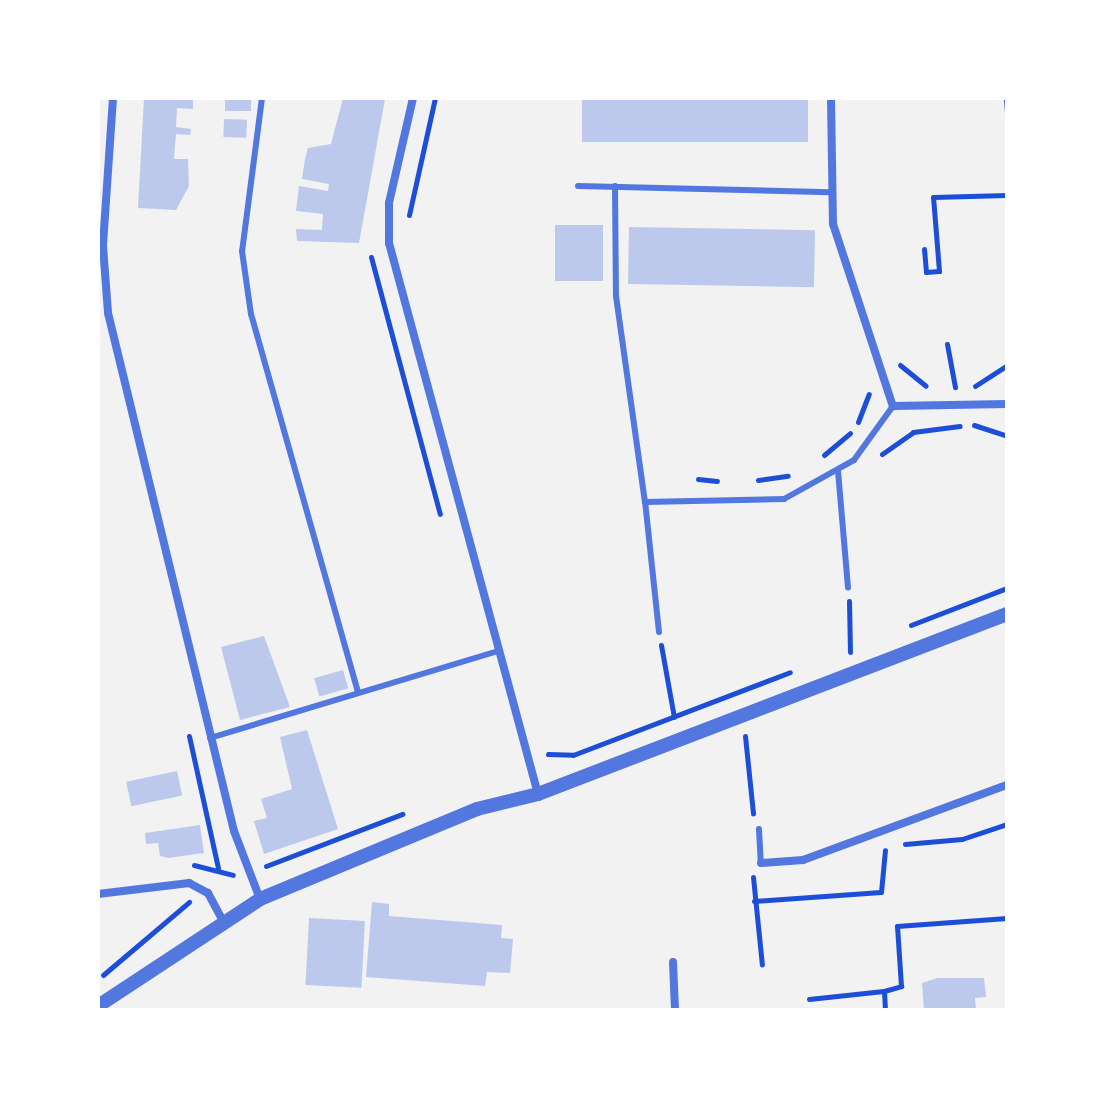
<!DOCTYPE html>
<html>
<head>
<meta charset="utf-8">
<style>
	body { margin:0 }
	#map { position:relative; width:1105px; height:1108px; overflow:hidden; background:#f2f2f2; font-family:"PT Sans",sans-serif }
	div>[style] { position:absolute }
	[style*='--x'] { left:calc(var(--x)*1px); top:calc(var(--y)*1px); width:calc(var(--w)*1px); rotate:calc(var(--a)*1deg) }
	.building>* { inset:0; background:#bdc9ec; transform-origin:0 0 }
	.path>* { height:5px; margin:-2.5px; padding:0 2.5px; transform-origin:2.5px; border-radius:2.5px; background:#1d4ed8 }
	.service>* { height:6px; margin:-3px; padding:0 3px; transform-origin:3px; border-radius:3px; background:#5277de }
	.minor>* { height:8px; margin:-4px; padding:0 4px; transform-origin:4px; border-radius:4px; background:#5277de }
	.tertiary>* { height:14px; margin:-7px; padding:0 7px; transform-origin:7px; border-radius:7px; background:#5277de }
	span { translate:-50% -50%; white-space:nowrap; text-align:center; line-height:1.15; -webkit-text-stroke:8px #fff; paint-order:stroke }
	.frame { position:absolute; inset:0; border:100px solid #fff; pointer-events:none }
</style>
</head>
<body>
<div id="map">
	<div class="building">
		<i style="clip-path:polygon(144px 98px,193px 98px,193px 109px,177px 108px,176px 127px,191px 129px,190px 135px,176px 134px,174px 159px,188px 159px,189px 186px,176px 210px,138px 208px)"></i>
		<i style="left:225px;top:98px;width:26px;height:13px"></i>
		<i style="clip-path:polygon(343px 98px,385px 99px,359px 243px,297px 241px,296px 229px,322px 230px,323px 214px,296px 211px,299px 186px,328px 191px,329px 184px,302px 179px,305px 159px,308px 148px,331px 144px)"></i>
		<i style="left:582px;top:98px;width:226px;height:44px"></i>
		<i style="left:224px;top:119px;width:23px;height:18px;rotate:2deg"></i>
		<i style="left:555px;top:225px;width:48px;height:56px"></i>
		<i style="left:629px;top:227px;width:186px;height:57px;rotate:1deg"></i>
		<i style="clip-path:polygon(264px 636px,290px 707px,240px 720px,221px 647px)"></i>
		<i style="left:343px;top:670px;width:19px;height:30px;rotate:74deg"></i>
		<i style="clip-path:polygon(307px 730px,338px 829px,264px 854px,254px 821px,267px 818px,261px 799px,292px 789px,280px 737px)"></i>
		<i style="left:177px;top:771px;width:25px;height:52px;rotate:78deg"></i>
		<i style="clip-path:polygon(200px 825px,204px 853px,168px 858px,160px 856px,158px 843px,146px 844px,145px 833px)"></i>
		<i style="clip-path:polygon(372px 902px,389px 904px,389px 916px,502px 925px,501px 938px,513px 939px,510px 973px,487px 972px,485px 986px,366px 977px)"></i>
		<i style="left:309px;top:918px;width:56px;height:67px;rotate:3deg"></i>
		<i style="clip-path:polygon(937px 978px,984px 978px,986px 997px,975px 998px,976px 1010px,924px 1010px,922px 983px)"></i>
	</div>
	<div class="path">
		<i style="--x:1006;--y:98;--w:15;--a:86"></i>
		<i style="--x:409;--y:215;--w:120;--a:-77.5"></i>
		<i style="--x:924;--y:249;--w:23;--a:85"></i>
		<i style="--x:926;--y:272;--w:13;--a:-4"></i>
		<i style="--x:939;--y:271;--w:74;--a:-94.6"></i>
		<i style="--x:933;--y:197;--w:74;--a:-1.5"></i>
		<i style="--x:371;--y:257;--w:266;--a:75"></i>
		<i style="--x:947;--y:344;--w:44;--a:79.5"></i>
		<i style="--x:900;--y:365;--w:33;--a:39"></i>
		<i style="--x:975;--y:386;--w:38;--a:-33"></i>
		<i style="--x:858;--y:422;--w:30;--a:-69"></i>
		<i style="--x:974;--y:425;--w:35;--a:18"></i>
		<i style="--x:882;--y:454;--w:38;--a:-35"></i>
		<i style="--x:913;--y:432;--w:47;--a:-7.3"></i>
		<i style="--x:824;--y:455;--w:34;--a:-40"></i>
		<i style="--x:698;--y:479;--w:19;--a:6"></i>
		<i style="--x:758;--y:480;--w:30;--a:-8"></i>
		<i style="--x:849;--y:601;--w:51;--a:88.9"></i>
		<i style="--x:911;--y:625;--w:103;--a:-21.1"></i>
		<i style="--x:661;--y:645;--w:73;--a:79.8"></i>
		<i style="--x:189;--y:736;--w:135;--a:77.6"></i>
		<i style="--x:745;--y:736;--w:78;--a:84.1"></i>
		<i style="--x:548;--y:754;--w:25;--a:2"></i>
		<i style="--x:573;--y:755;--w:232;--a:-20.9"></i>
		<i style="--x:905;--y:844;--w:57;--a:-5"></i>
		<i style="--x:962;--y:839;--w:47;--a:-18.4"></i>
		<i style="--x:194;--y:865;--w:40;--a:14.4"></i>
		<i style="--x:266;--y:866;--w:146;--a:-20.9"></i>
		<i style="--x:753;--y:877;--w:88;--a:84.2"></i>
		<i style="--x:754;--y:901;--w:127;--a:-4.1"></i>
		<i style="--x:881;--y:892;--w:42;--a:-84.6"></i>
		<i style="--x:103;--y:975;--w:113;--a:-40.3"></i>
		<i style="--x:809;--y:999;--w:75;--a:-6.1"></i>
		<i style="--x:885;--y:1010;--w:19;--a:-93"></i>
		<i style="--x:884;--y:991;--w:18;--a:-16"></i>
		<i style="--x:901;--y:986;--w:60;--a:-93.8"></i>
		<i style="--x:897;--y:926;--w:110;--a:-4.2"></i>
	</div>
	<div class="service">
		<i style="--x:262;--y:98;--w:154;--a:97.4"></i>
		<i style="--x:242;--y:251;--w:64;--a:81.9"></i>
		<i style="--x:251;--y:314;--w:393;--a:74.2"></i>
		<i style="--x:578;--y:186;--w:252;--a:1.4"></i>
		<i style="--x:615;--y:186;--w:110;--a:89.5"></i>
		<i style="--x:616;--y:296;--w:208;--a:82"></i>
		<i style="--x:838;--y:471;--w:117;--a:85.1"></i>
		<i style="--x:659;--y:632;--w:131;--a:-96.1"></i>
		<i style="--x:645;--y:502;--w:139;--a:-1.2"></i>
		<i style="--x:784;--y:499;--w:80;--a:-29.1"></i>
		<i style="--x:854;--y:460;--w:67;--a:-54.2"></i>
		<i style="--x:210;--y:738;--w:301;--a:-16.8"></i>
		<i style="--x:759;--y:829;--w:34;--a:87"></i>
	</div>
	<div class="minor">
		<i style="--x:113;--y:98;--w:148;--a:93.9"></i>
		<i style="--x:103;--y:246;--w:67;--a:85.7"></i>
		<i style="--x:108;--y:313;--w:533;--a:76.33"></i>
		<i style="--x:234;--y:831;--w:73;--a:69.1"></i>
		<i style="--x:413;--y:98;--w:108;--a:102.9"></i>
		<i style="--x:389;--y:203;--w:40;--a:90"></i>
		<i style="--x:389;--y:243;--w:571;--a:74.87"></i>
		<i style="--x:831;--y:98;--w:126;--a:89.1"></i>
		<i style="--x:833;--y:224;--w:192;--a:71.8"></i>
		<i style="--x:893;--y:406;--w:114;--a:-1"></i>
		<i style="--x:761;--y:863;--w:42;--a:-4.1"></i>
		<i style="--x:803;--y:860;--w:217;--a:-20.2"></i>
		<i style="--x:98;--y:894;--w:92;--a:-6.9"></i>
		<i style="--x:189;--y:883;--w:21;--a:28"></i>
		<i style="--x:208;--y:893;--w:30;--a:62"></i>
		<i style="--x:673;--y:962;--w:48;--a:87.6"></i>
	</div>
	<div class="tertiary">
		<i style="--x:98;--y:1006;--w:194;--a:-33.4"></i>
		<i style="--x:260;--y:899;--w:235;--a:-22.5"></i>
		<i style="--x:477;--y:809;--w:63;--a:-13.8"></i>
		<i style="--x:538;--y:794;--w:502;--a:-21"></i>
	</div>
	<div class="frame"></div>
</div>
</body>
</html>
